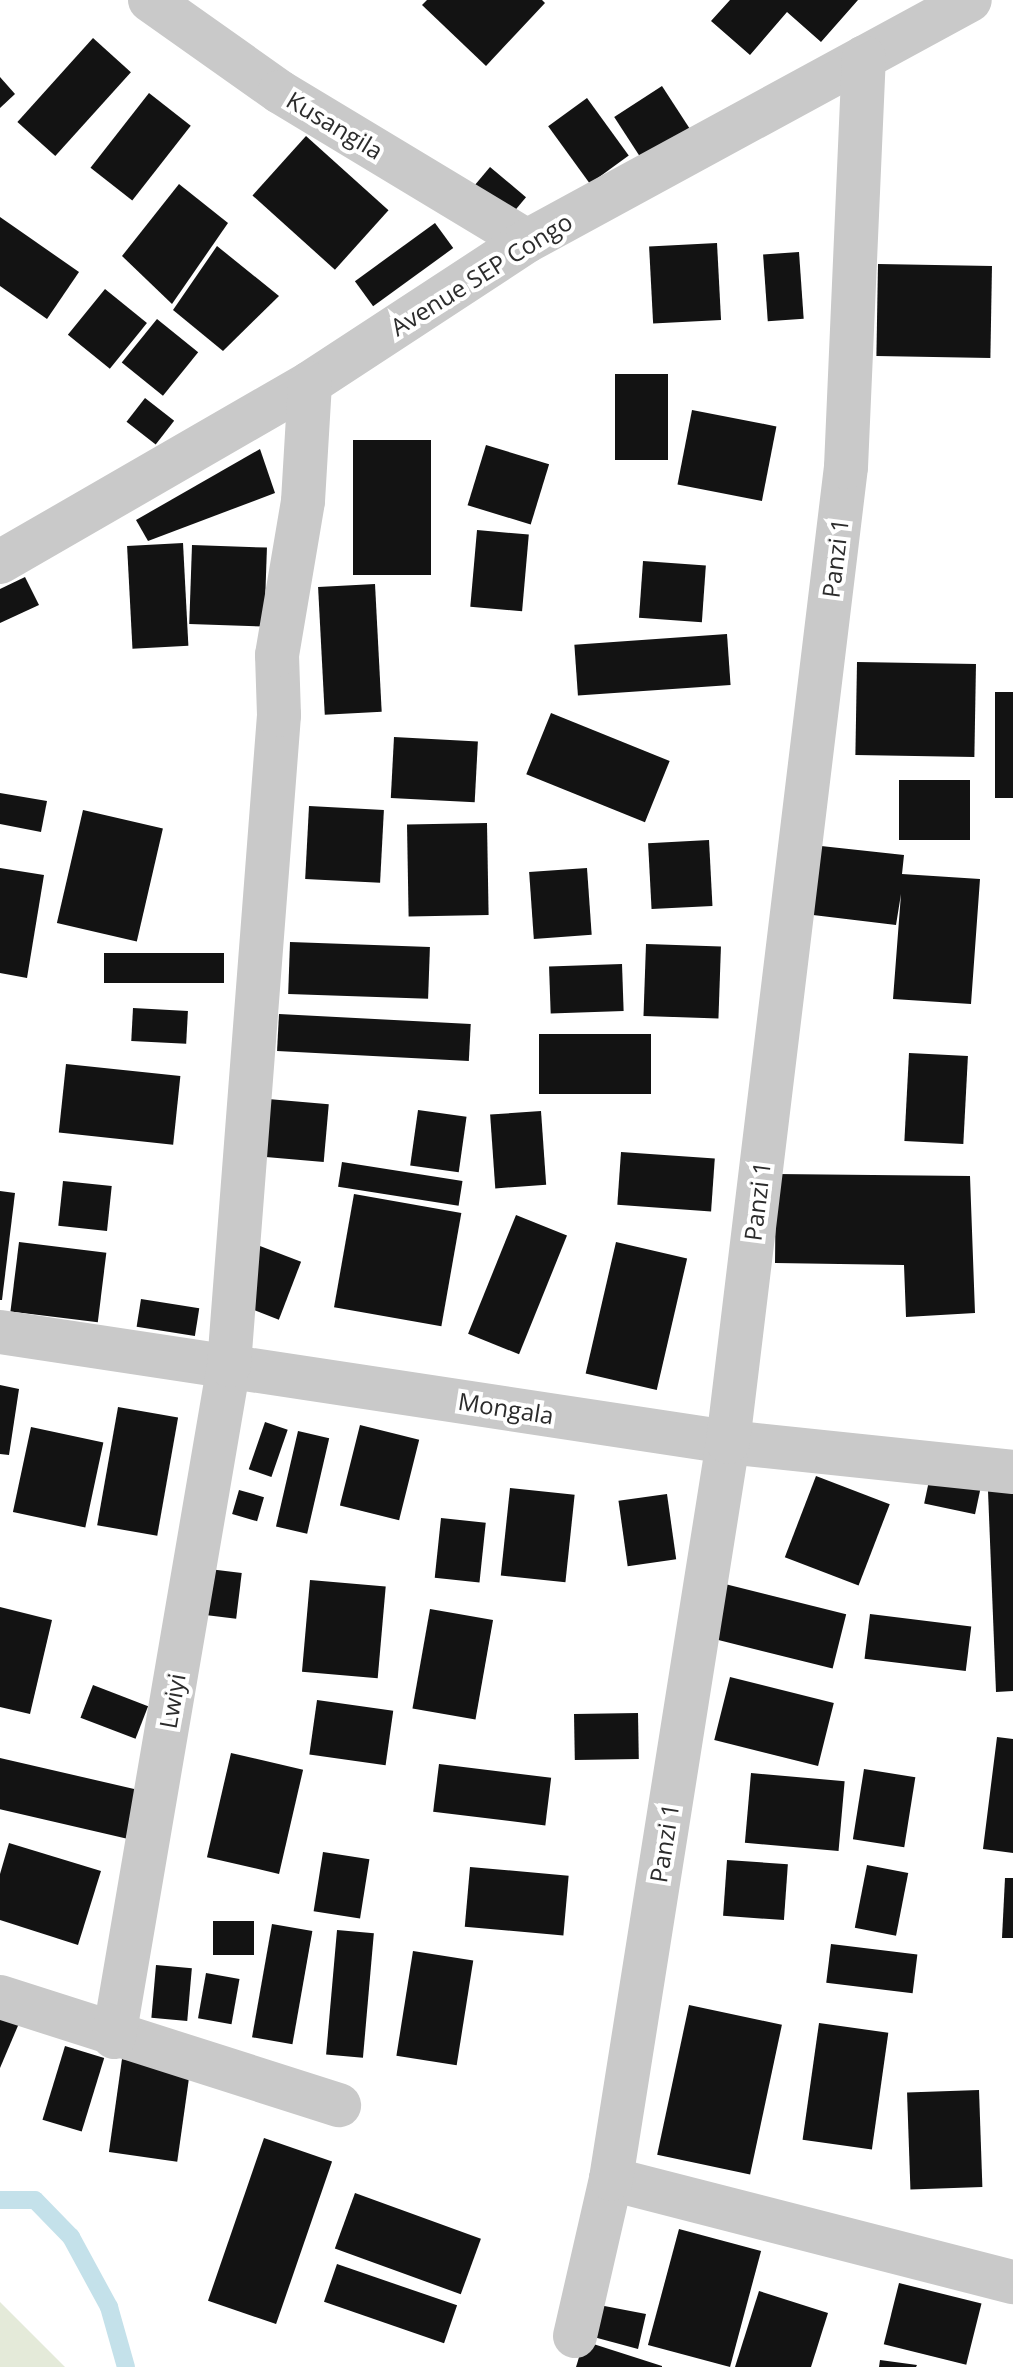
<!DOCTYPE html>
<html>
<head>
<meta charset="utf-8">
<style>
	body { margin:0 }
	#map { position:relative; width:1013px; height:2367px; overflow:hidden; background:#fff; font-family:"Open Sans",sans-serif }
	div>[style] { position:absolute }
	[style*='--x'] { left:calc(var(--x)*1px); top:calc(var(--y)*1px); width:calc(var(--w)*1px); rotate:calc(var(--a)*1deg) }
	.green>* { inset:0; background:#e4ead9 }
	.stream>* { height:18px; margin:-9px; padding:0 9px; transform-origin:9px; border-radius:9px; background:#c4e1ea }
	.building>* { inset:0; background:#131313; transform-origin:0 0 }
	.minor>* { height:44px; margin:-22px; padding:0 22px; transform-origin:22px; border-radius:22px; background:#c9c9c9 }
	span { translate:-50% -50%; white-space:nowrap; text-align:center; line-height:1.15; -webkit-text-stroke:8px #fff; paint-order:stroke }
	.street-label { font-size:24px; color:#2c2c2c }
</style>
</head>
<body>
<div id="map">
	<div class="green">
		<i style="clip-path:polygon(0 2302px,65px 2367px,0 2367px)"></i>
	</div>
	<div class="stream">
		<i style="--x:0;--y:2200;--w:35;--a:0"></i>
		<i style="--x:35;--y:2200;--w:52;--a:45.8"></i>
		<i style="--x:71;--y:2237;--w:80;--a:61.5"></i>
		<i style="--x:109;--y:2307;--w:62;--a:74.2"></i>
	</div>
	<div class="building">
		<i style="clip-path:polygon(427px 0,542px 0,545px 3px,486px 66px,422px 5px)"></i>
		<i style="clip-path:polygon(730px 0,858px 0,821px 42px,787px 12px,750px 55px,711px 21px)"></i>
		<i style="left:93px;top:38px;width:51px;height:113px;rotate:42deg"></i>
		<i style="clip-path:polygon(0 77px,15px 94px,0 108px)"></i>
		<i style="left:662px;top:86px;width:57px;height:57px;rotate:57deg"></i>
		<i style="left:149px;top:93px;width:53px;height:95px;rotate:38deg"></i>
		<i style="left:587px;top:98px;width:71px;height:48px;rotate:54deg"></i>
		<i style="left:306px;top:136px;width:111px;height:80px;rotate:42deg"></i>
		<i style="left:490px;top:167px;width:47px;height:31px;rotate:40deg"></i>
		<i style="clip-path:polygon(179px 184px,228px 223px,172px 304px,122px 256px)"></i>
		<i style="clip-path:polygon(0 217px,79px 272px,47px 319px,0 286px)"></i>
		<i style="left:435px;top:223px;width:31px;height:99px;rotate:54deg"></i>
		<i style="left:717px;top:243px;width:77px;height:68px;rotate:87deg"></i>
		<i style="clip-path:polygon(217px 246px,279px 296px,223px 351px,173px 310px)"></i>
		<i style="left:799px;top:252px;width:67px;height:36px;rotate:86deg"></i>
		<i style="left:878px;top:264px;width:114px;height:92px;rotate:1deg"></i>
		<i style="left:105px;top:289px;width:54px;height:59px;rotate:39deg"></i>
		<i style="left:157px;top:319px;width:53px;height:56px;rotate:39deg"></i>
		<i style="left:615px;top:374px;width:53px;height:86px"></i>
		<i style="left:145px;top:398px;width:37px;height:30px;rotate:38deg"></i>
		<i style="left:692px;top:410px;width:86px;height:76px;rotate:11deg"></i>
		<i style="left:353px;top:440px;width:78px;height:135px"></i>
		<i style="left:486px;top:445px;width:66px;height:63px;rotate:17deg"></i>
		<i style="clip-path:polygon(260px 449px,275px 493px,148px 541px,136px 520px)"></i>
		<i style="left:477px;top:530px;width:52px;height:77px;rotate:5deg"></i>
		<i style="left:183px;top:543px;width:103px;height:56px;rotate:87deg"></i>
		<i style="left:192px;top:545px;width:75px;height:79px;rotate:2deg"></i>
		<i style="left:643px;top:561px;width:63px;height:57px;rotate:4deg"></i>
		<i style="clip-path:polygon(25px 577px,39px 605px,0 623px,0 589px)"></i>
		<i style="left:375px;top:584px;width:128px;height:57px;rotate:87deg"></i>
		<i style="left:727px;top:634px;width:51px;height:153px;rotate:86deg"></i>
		<i style="left:857px;top:662px;width:119px;height:93px;rotate:1deg"></i>
		<i style="left:995px;top:692px;width:18px;height:106px"></i>
		<i style="left:551px;top:713px;width:128px;height:66px;rotate:22deg"></i>
		<i style="left:394px;top:737px;width:84px;height:61px;rotate:3deg"></i>
		<i style="left:899px;top:780px;width:71px;height:60px"></i>
		<i style="clip-path:polygon(0 793px,47px 801px,41px 832px,0 824px)"></i>
		<i style="left:309px;top:806px;width:75px;height:73px;rotate:3deg"></i>
		<i style="left:83px;top:810px;width:82px;height:116px;rotate:13deg"></i>
		<i style="left:487px;top:823px;width:92px;height:80px;rotate:89deg"></i>
		<i style="left:709px;top:840px;width:66px;height:61px;rotate:87deg"></i>
		<i style="clip-path:polygon(821px 846px,904px 855px,902px 874px,980px 879px,971px 1004px,893px 999px,901px 894px,896px 925px,813px 915px)"></i>
		<i style="clip-path:polygon(0 868px,44px 875px,27px 978px,0 973px)"></i>
		<i style="left:587px;top:868px;width:67px;height:58px;rotate:86deg"></i>
		<i style="left:290px;top:942px;width:140px;height:52px;rotate:2deg"></i>
		<i style="left:646px;top:944px;width:75px;height:72px;rotate:2deg"></i>
		<i style="left:104px;top:953px;width:120px;height:30px"></i>
		<i style="left:622px;top:964px;width:47px;height:73px;rotate:88deg"></i>
		<i style="left:133px;top:1008px;width:55px;height:33px;rotate:3deg"></i>
		<i style="left:279px;top:1014px;width:192px;height:37px;rotate:3deg"></i>
		<i style="left:539px;top:1034px;width:112px;height:60px"></i>
		<i style="left:909px;top:1053px;width:59px;height:88px;rotate:3deg"></i>
		<i style="left:66px;top:1064px;width:115px;height:69px;rotate:6deg"></i>
		<i style="left:268px;top:1099px;width:61px;height:58px;rotate:5deg"></i>
		<i style="left:418px;top:1110px;width:49px;height:56px;rotate:8deg"></i>
		<i style="left:541px;top:1111px;width:74px;height:51px;rotate:86deg"></i>
		<i style="left:621px;top:1152px;width:94px;height:53px;rotate:4deg"></i>
		<i style="left:342px;top:1162px;width:122px;height:25px;rotate:9deg"></i>
		<i style="clip-path:polygon(776px 1174px,970px 1176px,975px 1313px,906px 1317px,904px 1265px,775px 1263px)"></i>
		<i style="left:63px;top:1181px;width:49px;height:45px;rotate:6deg"></i>
		<i style="clip-path:polygon(0 1191px,15px 1193px,2px 1300px,0 1300px)"></i>
		<i style="left:354px;top:1194px;width:109px;height:115px;rotate:10deg"></i>
		<i style="left:516px;top:1215px;width:55px;height:128px;rotate:22deg"></i>
		<i style="left:19px;top:1242px;width:88px;height:70px;rotate:7deg"></i>
		<i style="left:616px;top:1242px;width:73px;height:135px;rotate:13deg"></i>
		<i style="left:260px;top:1246px;width:44px;height:62px;rotate:21deg"></i>
		<i style="left:141px;top:1299px;width:59px;height:28px;rotate:9deg"></i>
		<i style="clip-path:polygon(0 1385px,19px 1389px,9px 1455px,0 1454px)"></i>
		<i style="left:118px;top:1407px;width:61px;height:120px;rotate:10deg"></i>
		<i style="left:265px;top:1422px;width:24px;height:50px;rotate:19deg"></i>
		<i style="left:360px;top:1425px;width:61px;height:83px;rotate:14deg"></i>
		<i style="left:31px;top:1427px;width:74px;height:87px;rotate:12deg"></i>
		<i style="left:298px;top:1431px;width:32px;height:98px;rotate:13deg"></i>
		<i style="left:816px;top:1476px;width:79px;height:87px;rotate:21deg"></i>
		<i style="left:930px;top:1476px;width:52px;height:28px;rotate:12deg"></i>
		<i style="left:510px;top:1488px;width:65px;height:88px;rotate:6deg"></i>
		<i style="left:239px;top:1490px;width:26px;height:25px;rotate:16deg"></i>
		<i style="clip-path:polygon(1013px 1490px,1013px 1691px,996px 1692px,988px 1491px)"></i>
		<i style="left:667px;top:1494px;width:66px;height:49px;rotate:82deg"></i>
		<i style="left:441px;top:1518px;width:45px;height:60px;rotate:6deg"></i>
		<i style="left:209px;top:1569px;width:33px;height:46px;rotate:7deg"></i>
		<i style="left:310px;top:1580px;width:76px;height:92px;rotate:5deg"></i>
		<i style="left:721px;top:1583px;width:129px;height:56px;rotate:14deg"></i>
		<i style="clip-path:polygon(0 1607px,52px 1620px,30px 1714px,0 1707px)"></i>
		<i style="left:430px;top:1609px;width:64px;height:101px;rotate:10deg"></i>
		<i style="left:870px;top:1614px;width:102px;height:45px;rotate:7deg"></i>
		<i style="left:730px;top:1677px;width:107px;height:65px;rotate:14deg"></i>
		<i style="left:93px;top:1685px;width:59px;height:35px;rotate:21deg"></i>
		<i style="left:317px;top:1700px;width:77px;height:55px;rotate:8deg"></i>
		<i style="left:638px;top:1713px;width:46px;height:64px;rotate:89deg"></i>
		<i style="clip-path:polygon(997px 1737px,1013px 1739px,1013px 1853px,983px 1849px)"></i>
		<i style="left:231px;top:1753px;width:74px;height:107px;rotate:13deg"></i>
		<i style="left:0;top:1758px;width:141px;height:50px;rotate:13deg"></i>
		<i style="left:439px;top:1764px;width:113px;height:48px;rotate:7deg"></i>
		<i style="left:864px;top:1769px;width:52px;height:71px;rotate:9deg"></i>
		<i style="left:751px;top:1773px;width:94px;height:70px;rotate:5deg"></i>
		<i style="clip-path:polygon(9px 1843px,101px 1871px,78px 1945px,0 1920px,0 1874px)"></i>
		<i style="left:323px;top:1852px;width:47px;height:60px;rotate:9deg"></i>
		<i style="left:727px;top:1860px;width:61px;height:56px;rotate:4deg"></i>
		<i style="left:867px;top:1865px;width:42px;height:64px;rotate:11deg"></i>
		<i style="left:470px;top:1867px;width:99px;height:60px;rotate:5deg"></i>
		<i style="clip-path:polygon(1005px 1878px,1013px 1878px,1013px 1938px,1002px 1938px)"></i>
		<i style="left:254px;top:1921px;width:34px;height:41px;rotate:90deg"></i>
		<i style="left:272px;top:1924px;width:41px;height:115px;rotate:10deg"></i>
		<i style="left:337px;top:1930px;width:37px;height:125px;rotate:5deg"></i>
		<i style="left:831px;top:1944px;width:87px;height:39px;rotate:7deg"></i>
		<i style="left:413px;top:1951px;width:61px;height:106px;rotate:9deg"></i>
		<i style="left:156px;top:1965px;width:36px;height:53px;rotate:5deg"></i>
		<i style="left:206px;top:1973px;width:34px;height:46px;rotate:10deg"></i>
		<i style="left:689px;top:2005px;width:95px;height:153px;rotate:12deg"></i>
		<i style="clip-path:polygon(0 2013px,20px 2021px,0 2068px)"></i>
		<i style="left:819px;top:2023px;width:70px;height:118px;rotate:8deg"></i>
		<i style="left:65px;top:2046px;width:41px;height:77px;rotate:17deg"></i>
		<i style="left:122px;top:2059px;width:69px;height:94px;rotate:8deg"></i>
		<i style="left:979px;top:2090px;width:97px;height:72px;rotate:88deg"></i>
		<i style="left:264px;top:2138px;width:72px;height:172px;rotate:19deg"></i>
		<i style="left:355px;top:2193px;width:134px;height:59px;rotate:20deg"></i>
		<i style="left:679px;top:2229px;width:85px;height:120px;rotate:15deg"></i>
		<i style="left:337px;top:2264px;width:127px;height:40px;rotate:19deg"></i>
		<i style="left:899px;top:2283px;width:85px;height:63px;rotate:14deg"></i>
		<i style="clip-path:polygon(759px 2291px,828px 2313px,811px 2367px,735px 2367px)"></i>
		<i style="clip-path:polygon(594px 2304px,646px 2314px,638px 2349px,590px 2336px)"></i>
		<i style="clip-path:polygon(584px 2341px,662px 2366px,662px 2367px,576px 2367px)"></i>
		<i style="clip-path:polygon(880px 2360px,917px 2365px,916px 2367px,879px 2367px)"></i>
	</div>
	<div class="minor">
		<i style="--x:150;--y:0;--w:159;--a:35.3"></i>
		<i style="--x:280;--y:92;--w:288;--a:31.1"></i>
		<i style="--x:0;--y:562;--w:358;--a:-30"></i>
		<i style="--x:310;--y:383;--w:259;--a:-33.2"></i>
		<i style="--x:527;--y:241;--w:504;--a:-28.55"></i>
		<i style="--x:0;--y:1332;--w:736;--a:8.59"></i>
		<i style="--x:728;--y:1442;--w:287;--a:6"></i>
		<i style="--x:0;--y:1997;--w:356;--a:17.7"></i>
		<i style="--x:114;--y:2037;--w:682;--a:-80.29"></i>
		<i style="--x:229;--y:1365;--w:652;--a:-85.6"></i>
		<i style="--x:279;--y:715;--w:60;--a:-91.9"></i>
		<i style="--x:277;--y:655;--w:156;--a:-80.4"></i>
		<i style="--x:303;--y:501;--w:118;--a:-86.6"></i>
		<i style="--x:611;--y:2179;--w:415;--a:14.4"></i>
		<i style="--x:575;--y:2336;--w:161;--a:-77.1"></i>
		<i style="--x:611;--y:2179;--w:746;--a:-80.98"></i>
		<i style="--x:728;--y:1442;--w:982;--a:-83.1"></i>
		<i style="--x:846;--y:467;--w:410;--a:-87.5"></i>
	</div>
	<div class="street-label">
		<span style="left:335px;top:125px;rotate:31deg">Kusangila</span>
		<span style="left:481px;top:274px;rotate:-32deg">Avenue SEP Congo</span>
		<span style="left:835px;top:558px;rotate:-83deg">Panzi 1</span>
		<span style="left:757px;top:1201px;rotate:-83deg">Panzi 1</span>
		<span style="left:506px;top:1408px;rotate:9deg">Mongala</span>
		<span style="left:172px;top:1701px;rotate:-80deg">Lwiyi</span>
		<span style="left:664px;top:1843px;rotate:-81deg">Panzi 1</span>
	</div>
</div>
</body>
</html>
